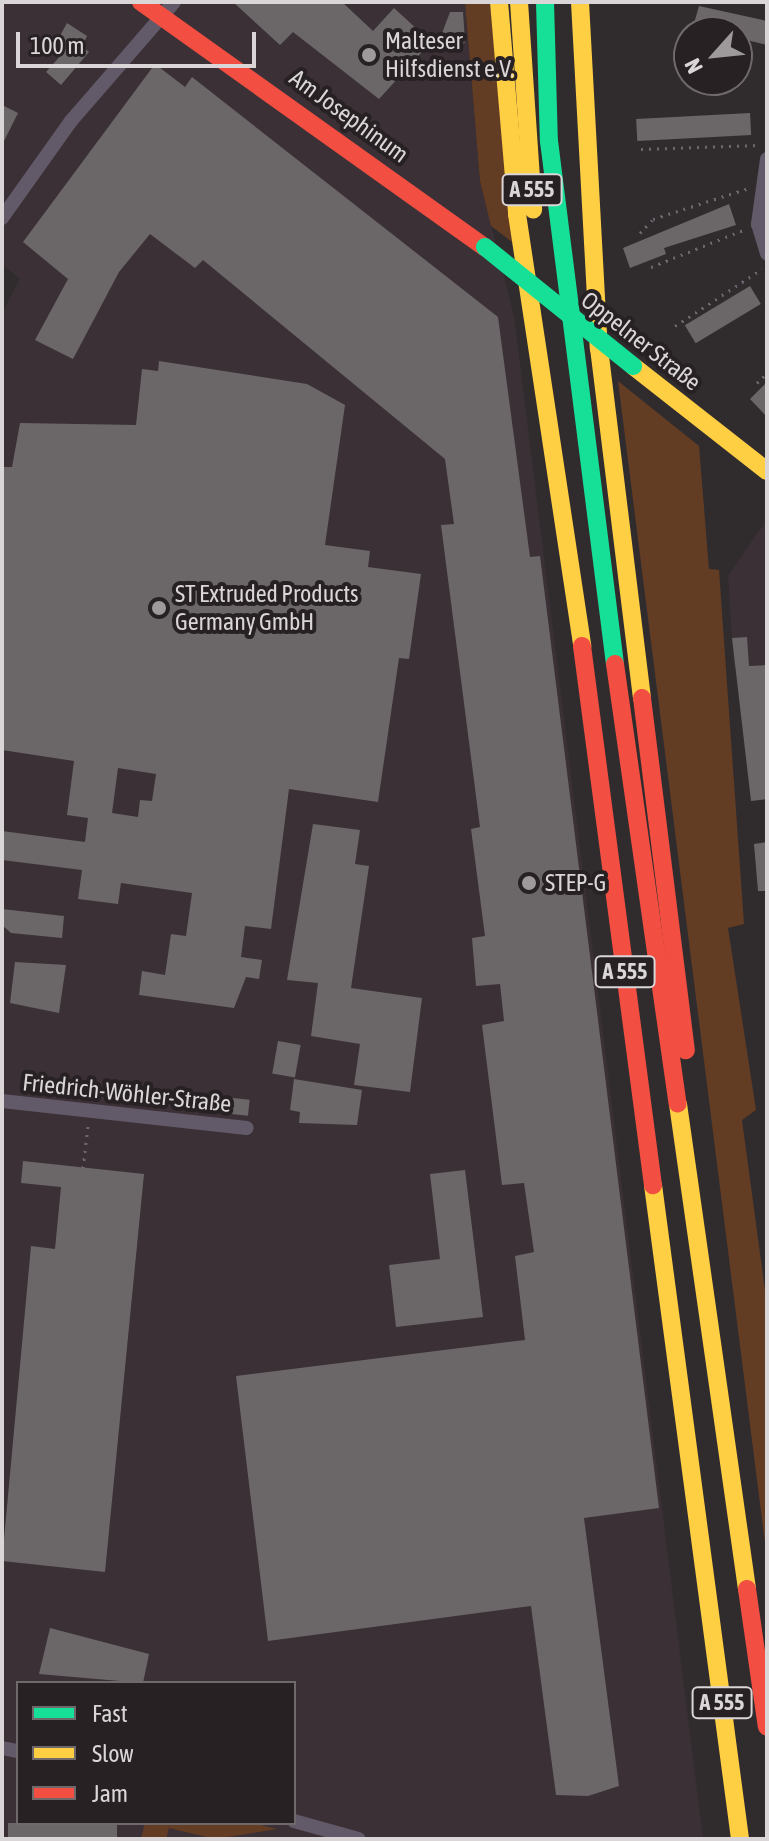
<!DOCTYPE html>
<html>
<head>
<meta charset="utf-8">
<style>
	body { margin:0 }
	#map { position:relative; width:769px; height:1841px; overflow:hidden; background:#302c2e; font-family:"Asap Condensed",sans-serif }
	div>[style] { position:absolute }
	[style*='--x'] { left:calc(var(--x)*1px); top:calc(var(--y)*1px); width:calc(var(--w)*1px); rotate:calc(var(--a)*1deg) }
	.built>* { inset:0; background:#3b3036 }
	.green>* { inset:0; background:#633c24 }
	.building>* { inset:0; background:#6b6768; transform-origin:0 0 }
	.path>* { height:3px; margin-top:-1.5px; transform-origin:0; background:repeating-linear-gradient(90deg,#6d6770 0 2px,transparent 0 8px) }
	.street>* { height:14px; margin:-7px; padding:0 7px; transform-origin:7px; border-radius:7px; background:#635a69 }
	.fast>* { height:18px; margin:-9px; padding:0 9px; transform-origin:9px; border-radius:9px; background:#16e098 }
	.slow>* { height:18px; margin:-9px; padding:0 9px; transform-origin:9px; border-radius:9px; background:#ffcf43 }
	.jam>* { height:18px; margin:-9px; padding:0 9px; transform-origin:9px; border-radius:9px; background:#f24e42 }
	.fast-bridge>* { height:18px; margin:-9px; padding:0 9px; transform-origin:9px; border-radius:9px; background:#16e098 }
	.dots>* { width:22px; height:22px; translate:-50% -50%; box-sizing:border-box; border:4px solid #272124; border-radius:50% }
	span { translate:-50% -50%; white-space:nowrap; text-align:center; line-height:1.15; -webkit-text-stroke:8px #272124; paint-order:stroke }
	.shield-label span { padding:2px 6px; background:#272124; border:2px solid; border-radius:6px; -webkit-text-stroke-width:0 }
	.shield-label { font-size:22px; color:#dad6d8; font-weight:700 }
	.poi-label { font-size:24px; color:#dad6d8 }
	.left { translate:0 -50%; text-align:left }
	.street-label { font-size:24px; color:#dad6d8 }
	.frame { position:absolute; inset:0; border:4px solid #dad6d8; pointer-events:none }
	.legend { position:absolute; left:16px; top:1681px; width:280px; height:144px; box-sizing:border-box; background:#272124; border:2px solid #6f696c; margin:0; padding:10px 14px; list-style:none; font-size:24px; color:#dad6d8 }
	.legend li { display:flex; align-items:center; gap:16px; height:40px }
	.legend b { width:40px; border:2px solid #6f696c }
	.north { position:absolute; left:673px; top:16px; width:80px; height:80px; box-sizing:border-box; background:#272124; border:2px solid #6f696c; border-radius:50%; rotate:243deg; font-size:22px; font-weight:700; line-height:32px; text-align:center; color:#dad6d8 }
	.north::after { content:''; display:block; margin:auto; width:28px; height:36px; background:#9e9a9c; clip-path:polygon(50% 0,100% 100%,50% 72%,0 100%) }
	.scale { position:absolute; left:16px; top:32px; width:240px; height:36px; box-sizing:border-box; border:4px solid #dad6d8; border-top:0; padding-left:10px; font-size:24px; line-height:28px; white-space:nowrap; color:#dad6d8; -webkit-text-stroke:6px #272124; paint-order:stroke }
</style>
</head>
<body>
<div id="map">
	<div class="built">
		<i style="clip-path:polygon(evenodd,2px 2px,465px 2px,480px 181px,514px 316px,703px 1839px,2px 1839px,2px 314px,20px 279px,2px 264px,2px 2px,18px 1683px,294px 1683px,294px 1823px,18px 1823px,18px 1683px)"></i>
		<i style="clip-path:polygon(767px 519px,767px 665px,734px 667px,728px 576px)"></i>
	</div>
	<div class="green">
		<i style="clip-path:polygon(465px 2px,490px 2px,512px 242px,491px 226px,480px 181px)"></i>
		<i style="clip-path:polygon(618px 381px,699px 446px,709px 569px,719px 570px,744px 924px,728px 928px,756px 1110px,742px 1120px,767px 1305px,767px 1559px)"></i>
		<i style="clip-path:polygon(145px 1823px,253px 1823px,277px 1829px,215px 1839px,169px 1828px,166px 1839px,141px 1839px)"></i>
	</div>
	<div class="building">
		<i style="clip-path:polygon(233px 2px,342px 2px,373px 31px,394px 8px,431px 42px,379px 99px,293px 32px,280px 45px)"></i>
		<i style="clip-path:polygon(699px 6px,767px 21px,767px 45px,693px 27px)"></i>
		<i style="clip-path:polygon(450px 12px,463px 12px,465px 42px,457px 51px,441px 36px)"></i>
		<i style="clip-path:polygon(67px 23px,87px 36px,82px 46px,89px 52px,61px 85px,46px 72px,62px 54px,54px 47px)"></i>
		<i style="clip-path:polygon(155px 64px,185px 87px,192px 77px,498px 317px,530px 557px,540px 556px,659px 1508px,584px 1518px,619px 1786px,588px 1796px,556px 1795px,531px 1606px,268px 1641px,236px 1376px,525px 1340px,515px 1256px,534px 1252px,524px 1183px,502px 1185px,482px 1025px,504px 1021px,500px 984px,476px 986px,472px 938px,485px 936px,471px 829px,480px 827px,441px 525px,454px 524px,445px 459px,203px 260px,195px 268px,150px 234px,119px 272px,73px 359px,35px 340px,68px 279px,23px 242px)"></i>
		<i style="clip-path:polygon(2px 105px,18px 113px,2px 145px)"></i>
		<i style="left:750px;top:113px;width:22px;height:114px;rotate:87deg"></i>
		<i style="clip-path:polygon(729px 204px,736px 225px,664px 248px,666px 254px,630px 268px,623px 248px)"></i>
		<i style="left:750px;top:286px;width:21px;height:76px;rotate:59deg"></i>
		<i style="clip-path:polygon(evenodd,159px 361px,307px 384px,345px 405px,325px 545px,370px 551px,368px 567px,421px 574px,409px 659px,399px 658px,378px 802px,289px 789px,271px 929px,245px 926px,241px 957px,262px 960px,259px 979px,246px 977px,234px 1008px,139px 995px,142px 971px,165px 975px,171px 934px,186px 936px,192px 893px,121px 883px,118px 904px,78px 899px,82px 870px,2px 860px,2px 831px,85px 842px,88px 818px,67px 815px,74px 761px,2px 750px,2px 467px,12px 467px,20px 423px,136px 425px,142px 369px,158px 371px,159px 361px,118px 768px,156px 774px,152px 801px,140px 800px,138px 817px,112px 813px,118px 768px)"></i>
		<i style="clip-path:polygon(767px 382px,767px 417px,750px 399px)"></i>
		<i style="clip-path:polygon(747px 637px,749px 666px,767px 665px,767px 799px,751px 801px,732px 638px)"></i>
		<i style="clip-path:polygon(313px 824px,360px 830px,355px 864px,369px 866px,351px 988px,422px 998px,410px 1092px,354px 1085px,360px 1044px,311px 1036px,318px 983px,287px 980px)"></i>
		<i style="clip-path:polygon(767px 842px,767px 891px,758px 891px,754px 844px)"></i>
		<i style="clip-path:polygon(2px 909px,64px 916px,62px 938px,11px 933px,2px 925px)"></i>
		<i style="clip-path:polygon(15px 962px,66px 965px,59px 1013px,10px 1003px)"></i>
		<i style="left:278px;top:1041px;width:23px;height:33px;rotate:10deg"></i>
		<i style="clip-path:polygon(294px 1079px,362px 1090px,357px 1125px,299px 1123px,300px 1112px,290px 1110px)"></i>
		<i style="left:185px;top:1093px;width:65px;height:16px;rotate:6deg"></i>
		<i style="clip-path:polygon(23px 1161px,144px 1174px,105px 1572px,2px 1561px,31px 1246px,55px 1249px,61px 1187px,21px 1183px)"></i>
		<i style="clip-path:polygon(465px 1170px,483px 1317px,396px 1327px,389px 1265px,440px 1259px,430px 1174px)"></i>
		<i style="clip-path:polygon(50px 1628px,149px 1654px,143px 1683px,39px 1674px)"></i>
		<i style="left:8px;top:1823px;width:109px;height:16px"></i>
	</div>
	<div class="path">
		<i style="--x:641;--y:149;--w:118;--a:-1.9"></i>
		<i style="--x:640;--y:233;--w:19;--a:-47"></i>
		<i style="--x:653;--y:219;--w:101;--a:-17.9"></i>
		<i style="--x:651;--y:267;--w:99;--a:-21.9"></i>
		<i style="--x:675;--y:326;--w:104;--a:-33.2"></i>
		<i style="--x:757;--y:383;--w:14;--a:-45"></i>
		<i style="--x:83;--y:1168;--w:42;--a:-83.2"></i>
	</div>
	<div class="street">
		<i style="--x:767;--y:159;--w:66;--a:97.9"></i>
		<i style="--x:758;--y:224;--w:31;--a:73"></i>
		<i style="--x:2;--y:218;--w:119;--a:-54.6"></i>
		<i style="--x:71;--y:121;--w:157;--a:-49.1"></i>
		<i style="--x:2;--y:1101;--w:246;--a:6.3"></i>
		<i style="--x:2;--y:1748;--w:16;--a:11"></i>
		<i style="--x:294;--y:1821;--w:67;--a:15.5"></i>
	</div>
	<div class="fast">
		<i style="--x:545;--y:2;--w:139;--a:88.4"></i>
		<i style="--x:549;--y:141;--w:527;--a:82.81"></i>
	</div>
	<div class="slow">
		<i style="--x:499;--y:2;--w:213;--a:85.1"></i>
		<i style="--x:517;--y:214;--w:437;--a:81.4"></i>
		<i style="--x:519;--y:2;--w:208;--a:86.1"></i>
		<i style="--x:580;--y:2;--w:347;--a:86.9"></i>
		<i style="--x:599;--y:348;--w:353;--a:83"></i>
		<i style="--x:633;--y:366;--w:170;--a:38.1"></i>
		<i style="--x:678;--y:1104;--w:490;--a:81.9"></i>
		<i style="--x:653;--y:1185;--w:660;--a:82.42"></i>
	</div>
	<div class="jam">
		<i style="--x:141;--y:2;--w:422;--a:35.5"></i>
		<i style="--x:582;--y:646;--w:544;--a:82.5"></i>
		<i style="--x:615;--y:664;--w:444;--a:81.9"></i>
		<i style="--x:642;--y:698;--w:355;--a:82.9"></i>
		<i style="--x:747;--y:1589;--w:139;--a:81.8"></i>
	</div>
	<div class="fast-bridge">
		<i style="--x:485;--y:247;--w:190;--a:38.8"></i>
	</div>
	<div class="dots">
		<i style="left:369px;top:55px;background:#9e9a9c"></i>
		<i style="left:159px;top:608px;background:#9e9a9c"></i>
		<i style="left:529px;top:883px;background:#9e9a9c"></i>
	</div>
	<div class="shield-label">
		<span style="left:532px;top:190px">A 555</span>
		<span style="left:625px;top:972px">A 555</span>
		<span style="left:722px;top:1703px">A 555</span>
	</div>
	<div class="poi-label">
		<span class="left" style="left:385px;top:55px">Malteser<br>Hilfsdienst e.V.</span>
		<span class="left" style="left:175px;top:608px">ST Extruded Products<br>Germany GmbH</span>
		<span class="left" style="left:545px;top:883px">STEP-G</span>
	</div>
	<div class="street-label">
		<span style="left:349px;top:116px;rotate:36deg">Am Josephinum</span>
		<span style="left:641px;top:341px;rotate:38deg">Oppelner Straße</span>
		<span style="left:127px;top:1093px;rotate:6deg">Friedrich-Wöhler-Straße</span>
	</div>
	<div class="frame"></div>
	<ul class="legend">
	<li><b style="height:10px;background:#16e098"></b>Fast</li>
	<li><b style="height:10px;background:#ffcf43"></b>Slow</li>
	<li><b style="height:10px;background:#f24e42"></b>Jam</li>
	</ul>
	<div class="north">N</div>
	<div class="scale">100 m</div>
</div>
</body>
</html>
